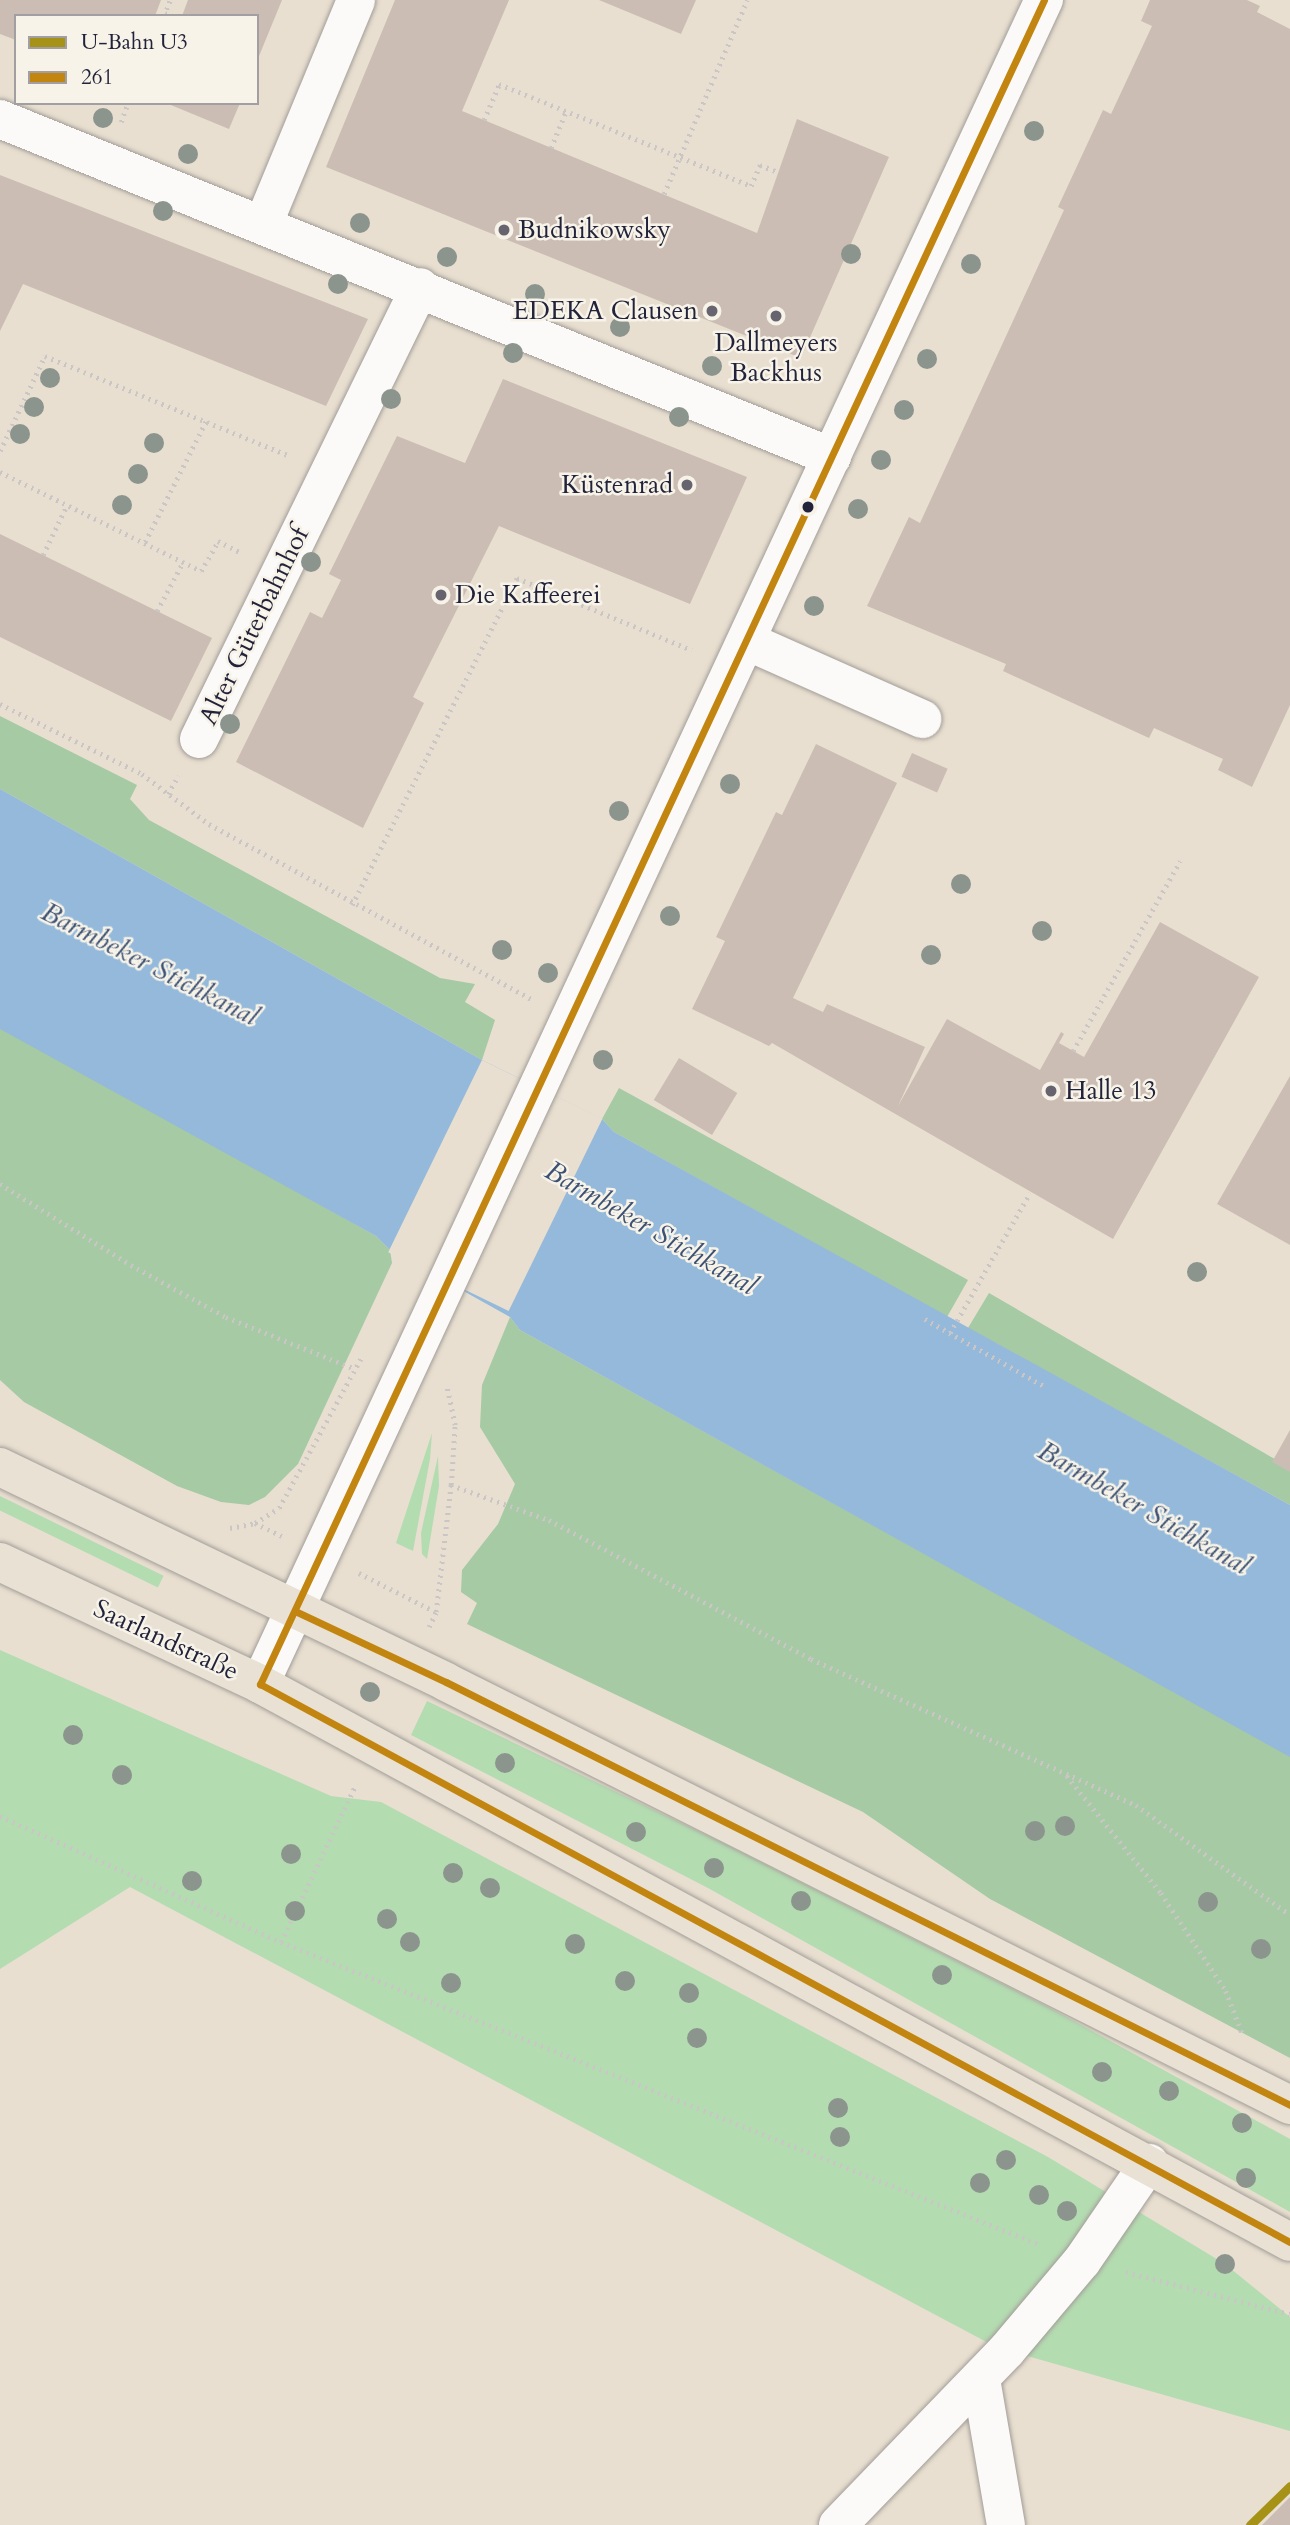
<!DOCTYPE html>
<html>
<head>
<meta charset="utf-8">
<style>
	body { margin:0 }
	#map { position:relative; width:1290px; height:2525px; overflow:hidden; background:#e8dfd0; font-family:Cardo,serif }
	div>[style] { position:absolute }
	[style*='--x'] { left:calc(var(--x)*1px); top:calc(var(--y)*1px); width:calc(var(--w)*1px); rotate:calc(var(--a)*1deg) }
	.green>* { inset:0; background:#b4dcb1; transform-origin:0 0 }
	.forest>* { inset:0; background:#a5caa4 }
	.water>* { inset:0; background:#94b9da }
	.pier>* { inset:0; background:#e8dfd0; transform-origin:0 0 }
	.building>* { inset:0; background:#cbbdb3; transform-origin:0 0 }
	.path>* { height:4.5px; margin-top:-2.25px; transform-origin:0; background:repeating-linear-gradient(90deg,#c9c6c5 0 2px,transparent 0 7px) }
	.roads { filter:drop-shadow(0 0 2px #a29d98) drop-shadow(0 0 2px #a29d98) }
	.minor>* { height:38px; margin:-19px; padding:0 19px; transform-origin:19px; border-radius:19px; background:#fcfaf8 }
	.major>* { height:38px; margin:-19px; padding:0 19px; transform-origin:19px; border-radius:19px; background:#e8e1d4 }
	.bus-1>* { height:7px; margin:-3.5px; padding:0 3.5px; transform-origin:3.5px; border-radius:3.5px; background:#c2850f }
	.metro-1>* { height:9px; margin:-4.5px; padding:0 4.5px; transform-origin:4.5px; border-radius:4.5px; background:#a79218 }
	.trees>* { width:20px; height:20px; margin:-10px; border-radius:50%; background:#8c958d }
	.dots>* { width:19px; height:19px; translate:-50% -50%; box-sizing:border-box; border:4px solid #f7f3e8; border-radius:50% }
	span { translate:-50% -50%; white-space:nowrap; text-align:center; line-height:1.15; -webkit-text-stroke:5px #f7f3e8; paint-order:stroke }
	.poi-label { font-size:26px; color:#22223b }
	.left { translate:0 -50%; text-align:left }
	.right { translate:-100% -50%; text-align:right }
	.street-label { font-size:26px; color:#22223b }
	.water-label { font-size:28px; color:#3d5174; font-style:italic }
	.legend { position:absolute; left:14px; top:14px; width:245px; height:91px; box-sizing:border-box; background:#f7f3e8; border:2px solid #a29fa3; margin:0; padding:9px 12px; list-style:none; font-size:21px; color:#22223b }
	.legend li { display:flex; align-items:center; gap:14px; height:35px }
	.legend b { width:35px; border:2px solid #a29fa3 }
</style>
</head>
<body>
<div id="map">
	<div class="green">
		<i style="clip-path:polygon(432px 1433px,430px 1459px,413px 1551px,396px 1543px)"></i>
		<i style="clip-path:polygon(438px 1456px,439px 1486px,427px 1559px,422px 1554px,421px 1533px)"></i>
		<i style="left:0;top:1496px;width:182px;height:13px;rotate:26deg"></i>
		<i style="clip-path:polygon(0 1650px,331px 1796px,381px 1802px,1048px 2157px,1225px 2264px,1290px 2317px,1290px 2431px,996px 2347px,130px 1887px,0 1969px)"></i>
		<i style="clip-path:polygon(427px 1701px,731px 1847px,1050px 2008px,1290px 2139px,1290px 2212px,708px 1888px,411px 1735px)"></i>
	</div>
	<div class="forest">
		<i style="clip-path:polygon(0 716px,137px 785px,130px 799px,149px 820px,440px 978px,475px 984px,465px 1002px,495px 1020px,482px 1060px,0 789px)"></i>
		<i style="clip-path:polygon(0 1025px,376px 1236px,390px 1250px,392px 1263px,298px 1464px,265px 1497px,249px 1505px,221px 1502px,177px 1486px,24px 1402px,0 1380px)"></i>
		<i style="clip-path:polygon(619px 1088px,968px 1280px,947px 1317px,614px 1132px,602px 1119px)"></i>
		<i style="clip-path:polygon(989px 1293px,1290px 1468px,1290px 1505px,968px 1328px)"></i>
		<i style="clip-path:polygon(510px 1317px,520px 1330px,1290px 1756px,1290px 2058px,990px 1899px,863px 1812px,467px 1624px,477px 1603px,461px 1592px,462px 1570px,498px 1524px,515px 1484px,480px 1427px,482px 1385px)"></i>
	</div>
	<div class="water">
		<i style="clip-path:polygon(0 789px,482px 1060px,602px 1119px,614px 1132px,1290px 1505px,1290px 1757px,520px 1330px,510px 1317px,390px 1250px,376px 1236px,0 1029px)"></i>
	</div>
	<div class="pier">
		<i style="left:482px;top:1060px;width:134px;height:214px;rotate:26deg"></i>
	</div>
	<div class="building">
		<i style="clip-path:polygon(0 0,161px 0,155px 16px,16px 16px,16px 40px,0 34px)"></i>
		<i style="clip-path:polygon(188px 0,282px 0,257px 61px,257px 16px,182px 16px)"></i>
		<i style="clip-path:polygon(395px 0,509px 0,462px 111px,757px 233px,797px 119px,889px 157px,801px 358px,326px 167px)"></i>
		<i style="clip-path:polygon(599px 0,696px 0,681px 34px)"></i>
		<i style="clip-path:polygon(1150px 0,1247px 0,1260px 6px,1257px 12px,1290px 29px,1290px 705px,1252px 787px,1218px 770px,1223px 759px,1154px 728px,1149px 738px,1003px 671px,1006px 664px,867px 606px,909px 517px,920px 523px,1064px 210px,1058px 207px,1103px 110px,1111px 114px,1152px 26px,1141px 21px)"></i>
		<i style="clip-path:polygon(166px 103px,240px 103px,229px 129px)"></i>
		<i style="clip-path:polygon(0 175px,368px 319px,326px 406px,23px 284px,0 331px)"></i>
		<i style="clip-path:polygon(503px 379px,747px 477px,690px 604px,499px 526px,413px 697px,424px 703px,363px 828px,236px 762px,310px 612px,322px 618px,341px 580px,329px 574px,397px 436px,465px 463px)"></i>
		<i style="clip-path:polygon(0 534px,212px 638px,171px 721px,0 637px)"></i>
		<i style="clip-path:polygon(816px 744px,897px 783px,793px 998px,823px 1012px,827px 1004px,925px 1047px,898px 1106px,947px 1019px,1040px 1070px,1061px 1032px,1064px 1034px,1059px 1043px,1084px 1057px,1160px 922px,1259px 977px,1113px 1239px,772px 1043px,769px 1046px,692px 1009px,725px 941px,716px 937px,776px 812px,782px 815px)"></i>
		<i style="left:912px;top:753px;width:39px;height:26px;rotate:24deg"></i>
		<i style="left:679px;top:1058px;width:68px;height:49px;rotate:31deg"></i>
		<i style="clip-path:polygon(1290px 1076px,1290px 1245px,1217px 1204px)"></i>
		<i style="clip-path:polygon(1290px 1430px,1290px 1472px,1272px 1462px)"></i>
		<i style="clip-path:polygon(1290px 2497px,1290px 2525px,1262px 2525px)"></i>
	</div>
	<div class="path">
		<i style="--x:165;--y:13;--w:8;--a:23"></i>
		<i style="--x:164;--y:16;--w:17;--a:-69"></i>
		<i style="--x:484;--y:120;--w:39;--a:-67"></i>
		<i style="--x:499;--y:84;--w:272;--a:22"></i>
		<i style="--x:751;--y:186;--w:23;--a:-67"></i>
		<i style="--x:760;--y:165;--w:17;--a:21"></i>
		<i style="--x:121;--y:122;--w:20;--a:-70"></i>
		<i style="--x:551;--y:148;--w:40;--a:-68"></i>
		<i style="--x:664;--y:194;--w:211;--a:-66.8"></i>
		<i style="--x:0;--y:451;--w:105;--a:-64.7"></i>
		<i style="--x:45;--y:356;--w:265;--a:22.2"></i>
		<i style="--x:0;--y:472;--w:224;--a:26.2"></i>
		<i style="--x:201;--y:571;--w:34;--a:-60"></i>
		<i style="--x:218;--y:541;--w:27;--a:27"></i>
		<i style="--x:145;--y:542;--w:136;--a:-63.2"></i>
		<i style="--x:43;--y:555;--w:55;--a:-64.4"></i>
		<i style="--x:157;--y:611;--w:55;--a:-62"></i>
		<i style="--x:0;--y:704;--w:158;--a:26.2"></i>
		<i style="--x:142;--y:774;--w:84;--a:36.7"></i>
		<i style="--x:209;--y:824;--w:369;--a:28.5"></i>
		<i style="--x:168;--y:794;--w:21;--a:-61"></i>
		<i style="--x:352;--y:905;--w:366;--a:-63.2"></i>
		<i style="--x:517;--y:578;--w:189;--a:22.4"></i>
		<i style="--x:1073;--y:1051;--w:218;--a:-60.6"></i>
		<i style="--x:0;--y:1184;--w:154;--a:31.7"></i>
		<i style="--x:131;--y:1265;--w:108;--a:28.7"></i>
		<i style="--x:226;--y:1317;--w:137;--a:21.9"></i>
		<i style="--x:925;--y:1319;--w:137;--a:29.4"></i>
		<i style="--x:950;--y:1333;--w:161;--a:-60.3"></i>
		<i style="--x:451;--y:1485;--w:104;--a:19.7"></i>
		<i style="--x:549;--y:1520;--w:297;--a:27.9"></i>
		<i style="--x:811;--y:1659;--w:356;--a:24.2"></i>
		<i style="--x:1136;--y:1805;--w:189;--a:35.5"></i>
		<i style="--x:255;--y:1523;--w:30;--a:26"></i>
		<i style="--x:230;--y:1528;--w:25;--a:-11"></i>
		<i style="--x:255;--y:1523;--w:28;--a:-32"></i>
		<i style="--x:279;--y:1508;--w:171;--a:-61.3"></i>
		<i style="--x:359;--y:1573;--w:86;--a:26.9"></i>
		<i style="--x:429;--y:1627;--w:17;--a:-65"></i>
		<i style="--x:436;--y:1612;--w:128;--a:-83.3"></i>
		<i style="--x:451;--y:1485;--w:60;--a:-86.2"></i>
		<i style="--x:455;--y:1425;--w:38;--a:-102"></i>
		<i style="--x:1067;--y:1776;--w:150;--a:51.2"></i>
		<i style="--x:1161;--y:1893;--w:118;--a:56.4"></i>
		<i style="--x:1226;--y:1991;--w:45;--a:69.1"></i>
		<i style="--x:0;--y:1816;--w:308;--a:24.2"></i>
		<i style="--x:281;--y:1942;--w:818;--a:21.74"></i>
		<i style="--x:281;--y:1942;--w:175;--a:-64.6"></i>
		<i style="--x:1126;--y:2272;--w:169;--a:14.4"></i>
	</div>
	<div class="roads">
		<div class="minor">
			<i style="--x:0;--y:119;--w:898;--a:22.11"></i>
			<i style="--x:263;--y:225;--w:243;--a:-67.5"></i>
			<i style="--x:747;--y:641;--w:192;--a:24"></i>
			<i style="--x:199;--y:739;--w:503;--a:-63.94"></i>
			<i style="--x:260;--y:1684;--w:1858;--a:-65.04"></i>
			<i style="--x:981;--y:2379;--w:148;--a:80.3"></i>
			<i style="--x:838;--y:2525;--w:243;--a:-46"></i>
			<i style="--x:1007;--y:2350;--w:116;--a:-49.9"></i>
			<i style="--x:1082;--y:2261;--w:119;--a:-55.6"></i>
		</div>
		<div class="major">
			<i style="--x:0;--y:1467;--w:495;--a:25.7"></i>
			<i style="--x:446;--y:1682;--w:944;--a:26.62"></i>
			<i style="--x:0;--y:1562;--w:287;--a:25.1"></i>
			<i style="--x:260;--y:1684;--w:1171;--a:28.45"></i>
		</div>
	</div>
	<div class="bus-1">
		<i style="--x:1044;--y:0;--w:1858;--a:114.96"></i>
		<i style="--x:260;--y:1684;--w:1171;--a:28.45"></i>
		<i style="--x:295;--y:1611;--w:167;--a:25.2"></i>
		<i style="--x:446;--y:1682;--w:944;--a:26.62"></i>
	</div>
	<div class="metro-1">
		<i style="--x:1250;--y:2525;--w:56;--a:-44.3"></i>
	</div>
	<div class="trees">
		<i style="left:103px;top:118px"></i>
		<i style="left:1034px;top:131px"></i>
		<i style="left:188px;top:154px"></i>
		<i style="left:163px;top:211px"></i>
		<i style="left:360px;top:223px"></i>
		<i style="left:851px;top:254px"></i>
		<i style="left:447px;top:257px"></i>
		<i style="left:971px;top:264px"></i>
		<i style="left:338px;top:284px"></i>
		<i style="left:535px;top:294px"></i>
		<i style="left:620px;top:327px"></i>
		<i style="left:513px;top:353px"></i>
		<i style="left:927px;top:359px"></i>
		<i style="left:712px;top:366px"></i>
		<i style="left:50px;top:378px"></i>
		<i style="left:391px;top:399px"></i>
		<i style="left:34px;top:407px"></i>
		<i style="left:904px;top:410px"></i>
		<i style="left:679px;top:417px"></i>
		<i style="left:20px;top:434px"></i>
		<i style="left:154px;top:443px"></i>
		<i style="left:881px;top:460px"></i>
		<i style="left:138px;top:474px"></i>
		<i style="left:122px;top:505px"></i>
		<i style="left:858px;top:509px"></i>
		<i style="left:311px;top:562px"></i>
		<i style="left:814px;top:606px"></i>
		<i style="left:230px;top:724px"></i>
		<i style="left:730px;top:784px"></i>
		<i style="left:619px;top:811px"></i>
		<i style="left:961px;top:884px"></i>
		<i style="left:670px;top:916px"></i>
		<i style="left:1042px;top:931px"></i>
		<i style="left:502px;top:950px"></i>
		<i style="left:931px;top:955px"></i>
		<i style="left:548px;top:973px"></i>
		<i style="left:603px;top:1060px"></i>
		<i style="left:1197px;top:1272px"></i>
		<i style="left:370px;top:1692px"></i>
		<i style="left:73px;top:1735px"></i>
		<i style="left:505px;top:1763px"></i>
		<i style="left:122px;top:1775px"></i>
		<i style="left:1065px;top:1826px"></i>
		<i style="left:1035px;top:1831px"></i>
		<i style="left:636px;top:1832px"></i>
		<i style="left:291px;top:1854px"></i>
		<i style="left:714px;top:1868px"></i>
		<i style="left:453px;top:1873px"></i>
		<i style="left:192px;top:1881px"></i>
		<i style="left:490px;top:1888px"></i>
		<i style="left:801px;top:1901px"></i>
		<i style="left:1208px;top:1902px"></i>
		<i style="left:295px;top:1911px"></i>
		<i style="left:387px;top:1919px"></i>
		<i style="left:410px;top:1942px"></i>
		<i style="left:575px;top:1944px"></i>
		<i style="left:1261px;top:1949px"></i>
		<i style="left:942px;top:1975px"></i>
		<i style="left:625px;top:1981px"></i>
		<i style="left:451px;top:1983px"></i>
		<i style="left:689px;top:1993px"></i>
		<i style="left:697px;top:2038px"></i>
		<i style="left:1102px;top:2072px"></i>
		<i style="left:1169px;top:2091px"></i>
		<i style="left:838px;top:2108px"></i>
		<i style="left:1242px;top:2123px"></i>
		<i style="left:840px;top:2137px"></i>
		<i style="left:1006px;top:2160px"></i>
		<i style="left:1246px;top:2178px"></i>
		<i style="left:980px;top:2183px"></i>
		<i style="left:1039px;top:2195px"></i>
		<i style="left:1067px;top:2211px"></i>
		<i style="left:1225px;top:2264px"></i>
	</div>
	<div class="dots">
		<i style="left:504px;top:230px;background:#67646f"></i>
		<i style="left:712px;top:311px;background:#67646f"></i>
		<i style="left:776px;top:316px;background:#67646f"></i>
		<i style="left:687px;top:485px;background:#67646f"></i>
		<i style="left:808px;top:507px;background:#22223b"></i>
		<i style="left:441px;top:595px;background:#67646f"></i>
		<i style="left:1051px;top:1091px;background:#67646f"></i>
	</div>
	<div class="poi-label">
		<span class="left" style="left:518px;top:230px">Budnikowsky</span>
		<span class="right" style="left:698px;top:311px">EDEKA Clausen</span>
		<span style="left:776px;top:358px">Dallmeyers<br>Backhus</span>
		<span class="right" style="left:673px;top:485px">Küstenrad</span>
		<span class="left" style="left:455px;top:595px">Die Kaffeerei</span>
		<span class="left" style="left:1065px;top:1091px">Halle 13</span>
	</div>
	<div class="street-label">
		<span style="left:254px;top:626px;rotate:-64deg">Alter Güterbahnhof</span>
		<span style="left:166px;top:1640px;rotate:25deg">Saarlandstraße</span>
	</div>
	<div class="water-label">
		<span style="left:150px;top:964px;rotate:27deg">Barmbeker Stichkanal</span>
		<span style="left:651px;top:1228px;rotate:30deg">Barmbeker Stichkanal</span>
		<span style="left:1144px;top:1508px;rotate:30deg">Barmbeker Stichkanal</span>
	</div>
	<ul class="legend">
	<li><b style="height:9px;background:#a79218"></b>U-Bahn U3</li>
	<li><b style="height:9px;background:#c2850f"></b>261</li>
	</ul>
</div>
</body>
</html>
